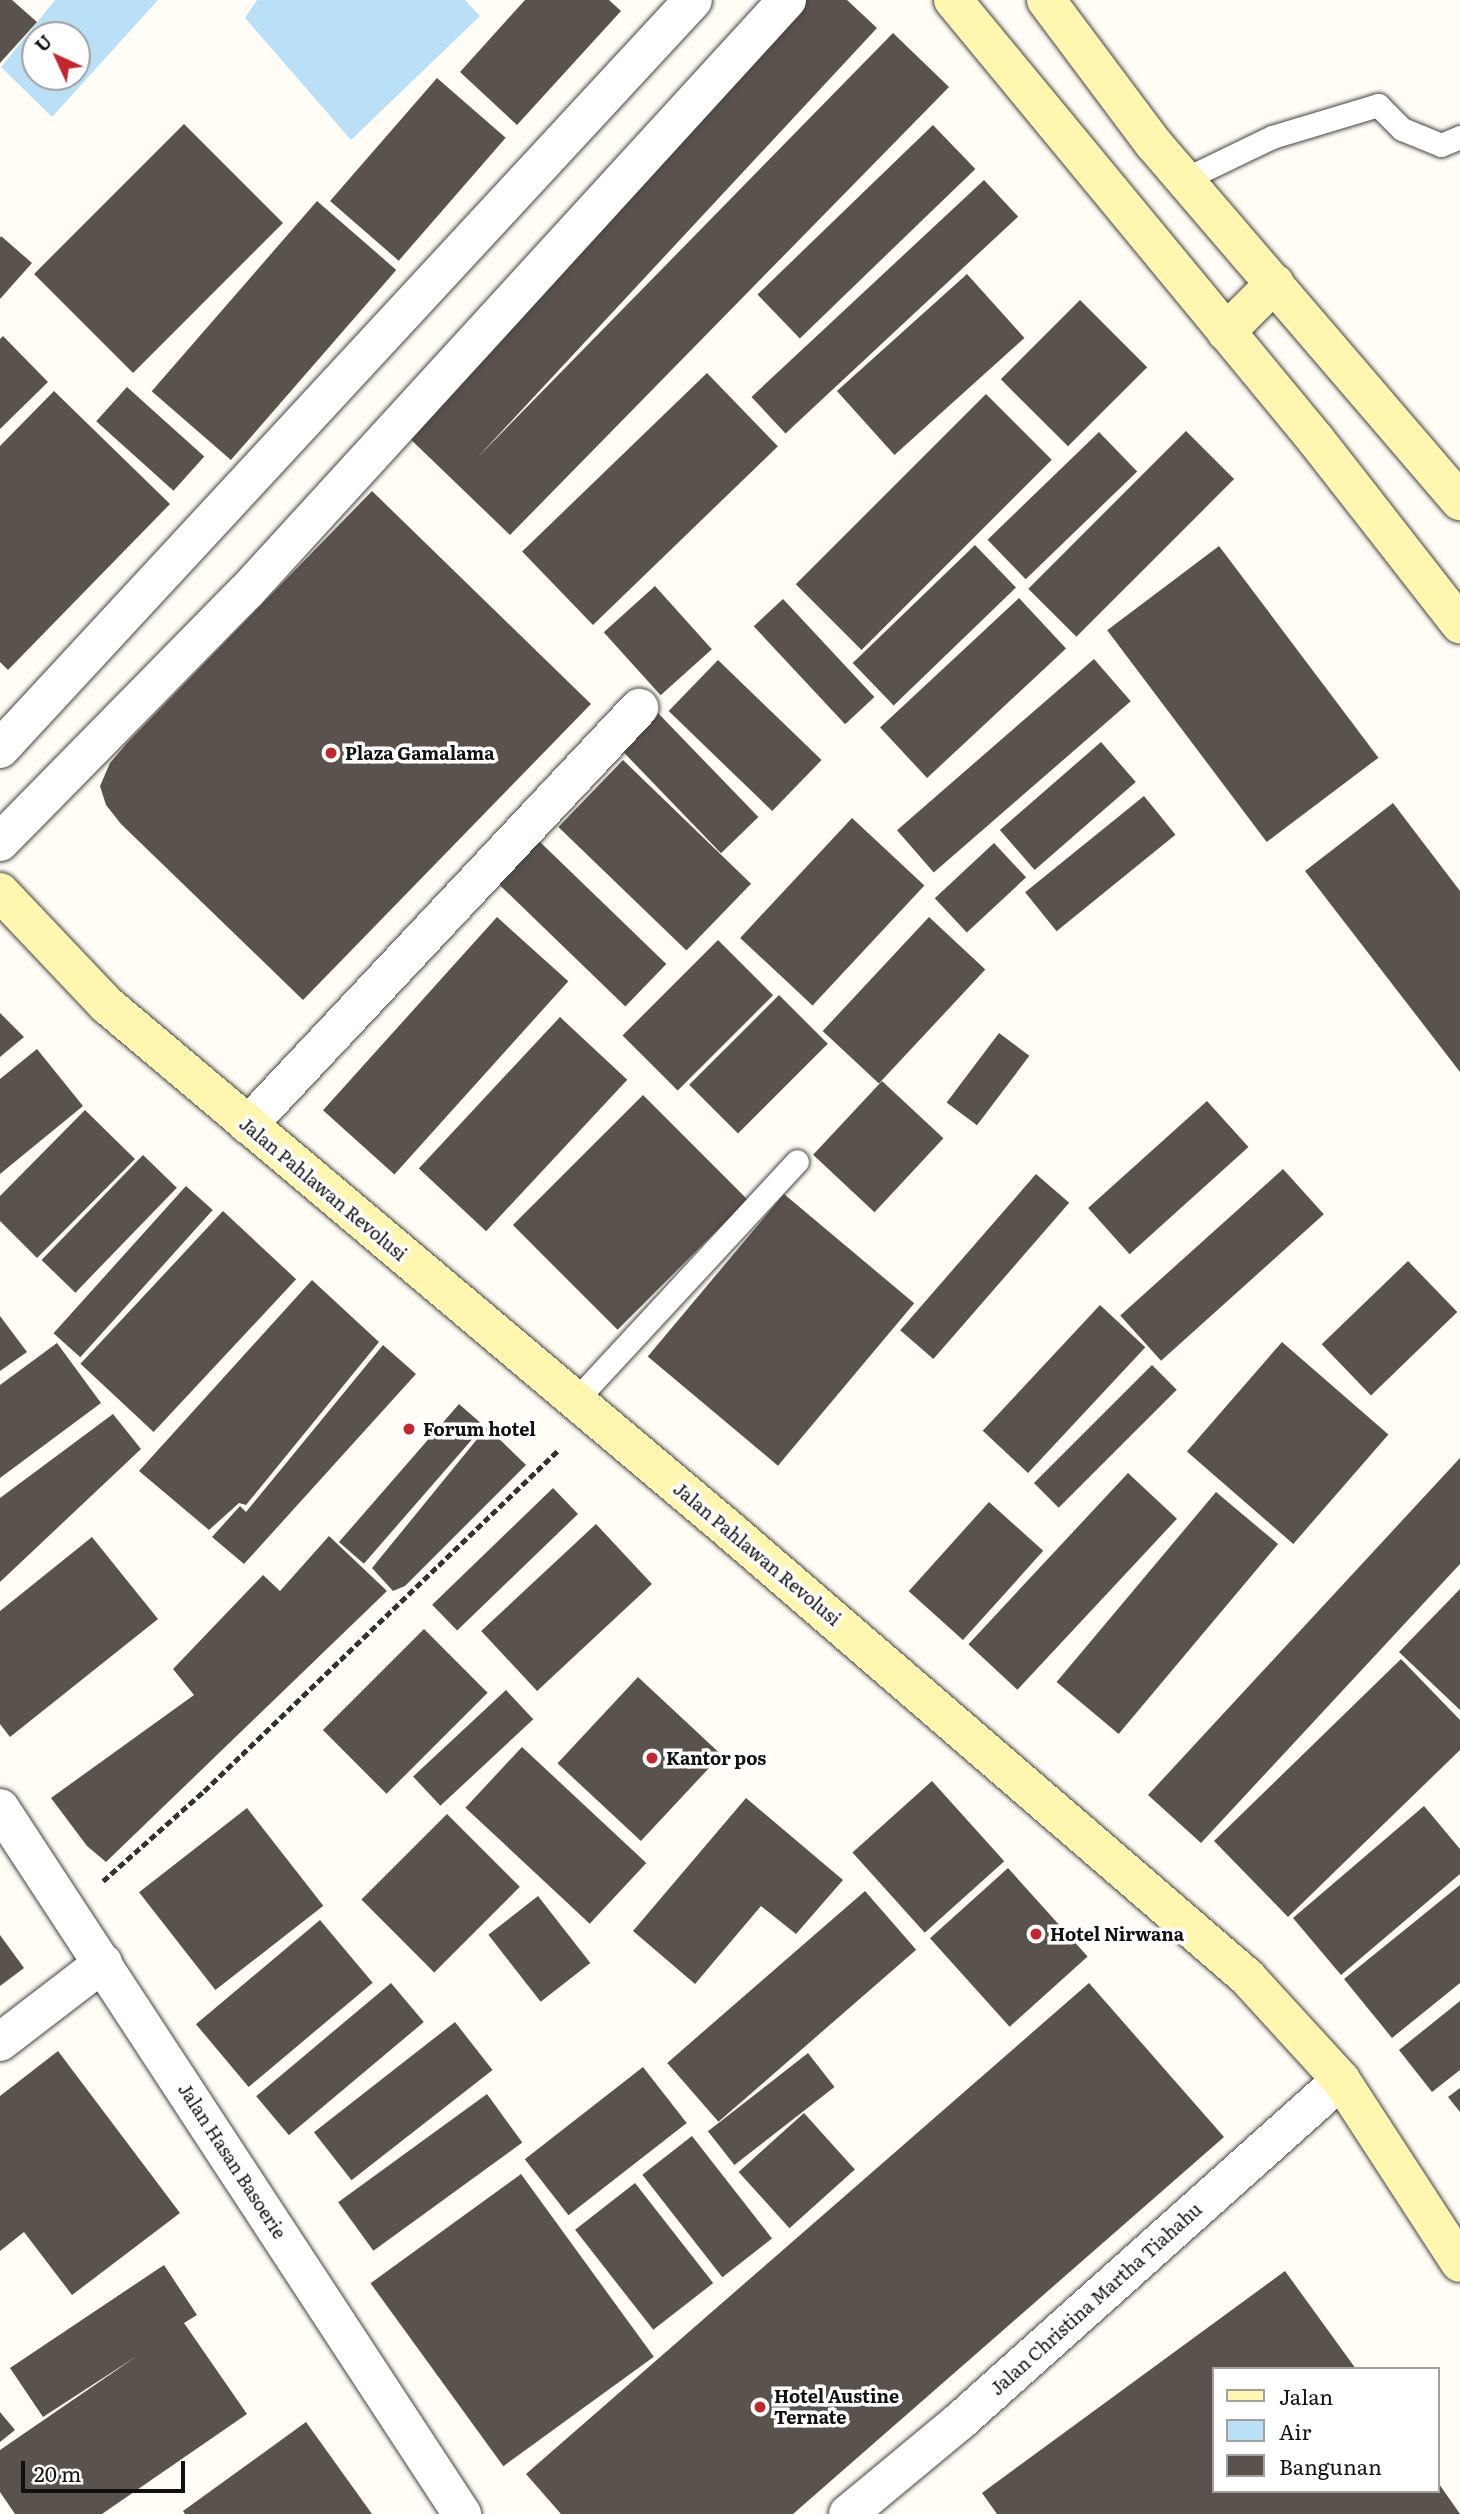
<!DOCTYPE html>
<html>
<head>
<meta charset="utf-8">
<style>
	body { margin:0 }
	#map { position:relative; width:1460px; height:2514px; overflow:hidden; background:#fffdf5; font-family:Literata,serif }
	div>[style] { position:absolute }
	[style*='--x'] { left:calc(var(--x)*1px); top:calc(var(--y)*1px); width:calc(var(--w)*1px); rotate:calc(var(--a)*1deg) }
	.water>* { inset:0; background:#b9e0f7 }
	.building>* { inset:0; background:#5a524d; transform-origin:0 0 }
	.path>* { height:4.5px; margin-top:-2.25px; transform-origin:0; background:repeating-linear-gradient(90deg,#333 0 7px,transparent 0 10.5px) }
	.roads { filter:drop-shadow(0 0 2px #444) drop-shadow(0 0 2px #444) }
	.lane>* { height:23px; margin:-11.5px; padding:0 11.5px; transform-origin:11.5px; border-radius:11.5px; background:#fff }
	.street>* { height:38px; margin:-19px; padding:0 19px; transform-origin:19px; border-radius:19px; background:#fff }
	.secondary>* { height:38px; margin:-19px; padding:0 19px; transform-origin:19px; border-radius:19px; background:#fff6b0 }
	.dots>* { width:19px; height:19px; translate:-50% -50%; box-sizing:border-box; border:4px solid #fff; border-radius:50% }
	span { translate:-50% -50%; white-space:nowrap; text-align:center; line-height:1.15; -webkit-text-stroke:7px #fff; paint-order:stroke }
	.poi-label { font-size:18px; color:#111; font-weight:700 }
	.left { translate:0 -50%; text-align:left }
	.street-label { font-size:18px; color:#111 }
	.legend { position:absolute; left:1212px; top:2367px; width:228px; height:126px; box-sizing:border-box; background:#fff; border:2px solid #a0a0a0; margin:0; padding:9px 12px; list-style:none; font-size:21px; color:#111 }
	.legend li { display:flex; align-items:center; gap:14px; height:35px }
	.legend b { width:35px; border:2px solid #a0a0a0 }
	.north { position:absolute; left:21px; top:21px; width:70px; height:70px; box-sizing:border-box; background:#fff; border:2px solid #a0a0a0; border-radius:50%; rotate:315deg; font-size:19px; font-weight:700; line-height:28px; text-align:center; color:#111 }
	.north::after { content:''; display:block; margin:auto; width:24px; height:32px; background:#c4262e; clip-path:polygon(50% 0,100% 100%,50% 72%,0 100%) }
	.scale { position:absolute; left:21px; top:2461px; width:164px; height:32px; box-sizing:border-box; border:4px solid #111; border-top:0; padding-left:9px; font-size:21px; line-height:24px; white-space:nowrap; color:#111; -webkit-text-stroke:5px #fff; paint-order:stroke }
</style>
</head>
<body>
<div id="map">
	<div class="water">
		<i style="clip-path:polygon(evenodd,55px 0,158px 0,52px 117px,1px 67px,55px 0,35px 35px,77px 35px,77px 77px,35px 77px,35px 35px)"></i>
		<i style="clip-path:polygon(257px 0,465px 0,480px 16px,351px 140px,245px 18px)"></i>
	</div>
	<div class="building">
		<i style="clip-path:polygon(0 0,12px 0,37px 22px,0 63px)"></i>
		<i style="clip-path:polygon(525px 0,609px 0,621px 11px,517px 125px,460px 72px)"></i>
		<i style="clip-path:polygon(805px 0,847px 0,877px 28px,477px 458px,893px 33px,949px 87px,510px 535px,403px 432px)"></i>
		<i style="left:437px;top:78px;width:91px;height:163px;rotate:41deg"></i>
		<i style="left:184px;top:124px;width:140px;height:212px;rotate:45deg"></i>
		<i style="left:933px;top:125px;width:61px;height:244px;rotate:46deg"></i>
		<i style="left:984px;top:180px;width:50px;height:318px;rotate:47deg"></i>
		<i style="left:317px;top:201px;width:105px;height:252px;rotate:41deg"></i>
		<i style="clip-path:polygon(1px 236px,32px 263px,0 299px,0 238px)"></i>
		<i style="left:967px;top:274px;width:86px;height:175px;rotate:48deg"></i>
		<i style="left:1080px;top:300px;width:95px;height:112px;rotate:45deg"></i>
		<i style="clip-path:polygon(3px 336px,48px 382px,0 429px,0 339px)"></i>
		<i style="left:707px;top:373px;width:102px;height:257px;rotate:46deg"></i>
		<i style="left:127px;top:387px;width:104px;height:46px;rotate:42deg"></i>
		<i style="clip-path:polygon(54px 391px,170px 504px,8px 670px,0 662px,0 446px)"></i>
		<i style="left:986px;top:394px;width:93px;height:269px;rotate:45deg"></i>
		<i style="left:1186px;top:431px;width:68px;height:223px;rotate:45deg"></i>
		<i style="left:1099px;top:432px;width:55px;height:155px;rotate:46deg"></i>
		<i style="clip-path:polygon(372px 491px,591px 704px,303px 1000px,121px 824px,106px 805px,100px 786px,110px 763px,127px 743px)"></i>
		<i style="left:975px;top:545px;width:59px;height:170px;rotate:46deg"></i>
		<i style="left:1219px;top:546px;width:265px;height:140px;rotate:53deg"></i>
		<i style="left:655px;top:586px;width:85px;height:69px;rotate:48deg"></i>
		<i style="left:1019px;top:598px;width:69px;height:190px;rotate:47deg"></i>
		<i style="left:783px;top:599px;width:134px;height:40px;rotate:47deg"></i>
		<i style="left:1094px;top:659px;width:56px;height:261px;rotate:49deg"></i>
		<i style="left:718px;top:660px;width:144px;height:71px;rotate:44deg"></i>
		<i style="left:657px;top:712px;width:146px;height:52px;rotate:46deg"></i>
		<i style="left:1101px;top:742px;width:53px;height:134px;rotate:49deg"></i>
		<i style="left:623px;top:760px;width:178px;height:93px;rotate:44deg"></i>
		<i style="left:1144px;top:796px;width:50px;height:153px;rotate:51deg"></i>
		<i style="clip-path:polygon(1393px 803px,1460px 891px,1460px 1072px,1305px 871px)"></i>
		<i style="left:852px;top:818px;width:99px;height:164px;rotate:43deg"></i>
		<i style="left:539px;top:841px;width:177px;height:59px;rotate:44deg"></i>
		<i style="left:994px;top:843px;width:47px;height:81px;rotate:47deg"></i>
		<i style="left:497px;top:917px;width:96px;height:260px;rotate:42deg"></i>
		<i style="left:929px;top:917px;width:77px;height:156px;rotate:43deg"></i>
		<i style="left:718px;top:940px;width:78px;height:135px;rotate:45deg"></i>
		<i style="left:779px;top:995px;width:69px;height:127px;rotate:45deg"></i>
		<i style="clip-path:polygon(0 1013px,24px 1037px,0 1057px)"></i>
		<i style="left:560px;top:1017px;width:92px;height:207px;rotate:43deg"></i>
		<i style="left:999px;top:1033px;width:38px;height:87px;rotate:37deg"></i>
		<i style="clip-path:polygon(37px 1049px,83px 1106px,0 1174px,0 1079px)"></i>
		<i style="left:882px;top:1081px;width:84px;height:101px;rotate:43deg"></i>
		<i style="left:643px;top:1095px;width:148px;height:184px;rotate:45deg"></i>
		<i style="left:1207px;top:1101px;width:62px;height:160px;rotate:48deg"></i>
		<i style="clip-path:polygon(85px 1110px,135px 1159px,37px 1258px,0 1221px,0 1196px)"></i>
		<i style="left:143px;top:1155px;width:47px;height:146px;rotate:44deg"></i>
		<i style="left:1283px;top:1169px;width:61px;height:219px;rotate:48deg"></i>
		<i style="left:1036px;top:1174px;width:44px;height:207px;rotate:41deg"></i>
		<i style="left:186px;top:1186px;width:36px;height:198px;rotate:42deg"></i>
		<i style="left:784px;top:1194px;width:170px;height:212px;rotate:40deg"></i>
		<i style="left:223px;top:1211px;width:100px;height:209px;rotate:43deg"></i>
		<i style="left:1408px;top:1261px;width:71px;height:120px;rotate:46deg"></i>
		<i style="clip-path:polygon(312px 1280px,379px 1342px,246px 1505px,239px 1503px,209px 1530px,139px 1471px)"></i>
		<i style="left:1100px;top:1305px;width:62px;height:172px;rotate:43deg"></i>
		<i style="clip-path:polygon(0 1316px,27px 1352px,0 1371px)"></i>
		<i style="left:1282px;top:1342px;width:141px;height:145px;rotate:41deg"></i>
		<i style="clip-path:polygon(57px 1343px,101px 1403px,0 1478px,0 1385px)"></i>
		<i style="clip-path:polygon(383px 1345px,416px 1374px,244px 1564px,212px 1537px,240px 1506px,246px 1512px)"></i>
		<i style="left:1152px;top:1365px;width:35px;height:167px;rotate:45deg"></i>
		<i style="left:459px;top:1404px;width:33px;height:183px;rotate:41deg"></i>
		<i style="clip-path:polygon(113px 1414px,141px 1449px,0 1582px,0 1498px)"></i>
		<i style="clip-path:polygon(487px 1427px,526px 1465px,405px 1586px,393px 1591px,372px 1568px)"></i>
		<i style="clip-path:polygon(1460px 1458px,1460px 1564px,1201px 1843px,1148px 1795px)"></i>
		<i style="left:1128px;top:1473px;width:67px;height:234px;rotate:43deg"></i>
		<i style="left:553px;top:1488px;width:36px;height:168px;rotate:46deg"></i>
		<i style="left:1216px;top:1492px;width:81px;height:248px;rotate:40deg"></i>
		<i style="left:989px;top:1502px;width:73px;height:120px;rotate:42deg"></i>
		<i style="left:596px;top:1524px;width:82px;height:157px;rotate:47deg"></i>
		<i style="clip-path:polygon(329px 1536px,387px 1591px,106px 1862px,87px 1846px,51px 1798px,194px 1695px,173px 1669px,263px 1575px,280px 1591px)"></i>
		<i style="clip-path:polygon(92px 1537px,158px 1619px,10px 1737px,0 1724px,0 1611px)"></i>
		<i style="clip-path:polygon(1460px 1589px,1460px 1710px,1399px 1652px)"></i>
		<i style="left:424px;top:1629px;width:90px;height:143px;rotate:45deg"></i>
		<i style="clip-path:polygon(1401px 1659px,1460px 1720px,1460px 1750px,1288px 1917px,1214px 1841px)"></i>
		<i style="left:638px;top:1677px;width:114px;height:118px;rotate:43deg"></i>
		<i style="left:506px;top:1690px;width:40px;height:127px;rotate:47deg"></i>
		<i style="left:522px;top:1747px;width:170px;height:83px;rotate:43deg"></i>
		<i style="left:932px;top:1781px;width:108px;height:107px;rotate:48deg"></i>
		<i style="clip-path:polygon(746px 1798px,843px 1880px,796px 1934px,761px 1906px,695px 1984px,633px 1931px)"></i>
		<i style="clip-path:polygon(1424px 1806px,1460px 1849px,1460px 1874px,1341px 1975px,1293px 1918px)"></i>
		<i style="left:247px;top:1808px;width:124px;height:137px;rotate:52deg"></i>
		<i style="left:447px;top:1814px;width:103px;height:121px;rotate:45deg"></i>
		<i style="left:1008px;top:1868px;width:119px;height:105px;rotate:48deg"></i>
		<i style="clip-path:polygon(1460px 1885px,1460px 1983px,1392px 2038px,1344px 1979px)"></i>
		<i style="left:865px;top:1891px;width:78px;height:262px;rotate:49deg"></i>
		<i style="left:538px;top:1896px;width:85px;height:63px;rotate:52deg"></i>
		<i style="left:320px;top:1920px;width:82px;height:162px;rotate:50deg"></i>
		<i style="clip-path:polygon(0 1935px,24px 1968px,0 1986px)"></i>
		<i style="left:391px;top:1983px;width:51px;height:176px;rotate:50deg"></i>
		<i style="clip-path:polygon(1089px 1983px,1224px 2137px,793px 2514px,561px 2514px,526px 2474px)"></i>
		<i style="clip-path:polygon(1460px 2001px,1460px 2070px,1432px 2092px,1399px 2050px)"></i>
		<i style="left:455px;top:2022px;width:61px;height:179px;rotate:52deg"></i>
		<i style="clip-path:polygon(58px 2051px,180px 2213px,72px 2295px,24px 2232px,0 2251px,0 2096px)"></i>
		<i style="left:808px;top:2053px;width:43px;height:127px;rotate:52deg"></i>
		<i style="left:643px;top:2067px;width:71px;height:150px;rotate:52deg"></i>
		<i style="clip-path:polygon(1460px 2088px,1460px 2112px,1448px 2097px)"></i>
		<i style="left:487px;top:2094px;width:60px;height:184px;rotate:54deg"></i>
		<i style="left:804px;top:2113px;width:76px;height:88px;rotate:48deg"></i>
		<i style="left:692px;top:2136px;width:130px;height:63px;rotate:52deg"></i>
		<i style="left:521px;top:2174px;width:226px;height:186px;rotate:54deg"></i>
		<i style="left:635px;top:2183px;width:127px;height:76px;rotate:52deg"></i>
		<i style="clip-path:polygon(164px 2265px,197px 2315px,184px 2323px,247px 2414px,102px 2514px,15px 2514px,0 2492px,0 2450px,137px 2356px,43px 2417px,10px 2368px)"></i>
		<i style="clip-path:polygon(1285px 2271px,1356px 2369px,1213px 2369px,1213px 2491px,1437px 2491px,1437px 2481px,1460px 2514px,997px 2514px,982px 2493px)"></i>
		<i style="clip-path:polygon(0 2412px,15px 2430px,0 2442px)"></i>
		<i style="clip-path:polygon(306px 2422px,372px 2514px,185px 2514px,183px 2511px)"></i>
	</div>
	<div class="path">
		<i style="--x:103;--y:1881;--w:135;--a:-41.7"></i>
		<i style="--x:204;--y:1791;--w:493;--a:-43.9"></i>
	</div>
	<div class="roads">
		<div class="lane">
			<i style="--x:1185;--y:179;--w:97;--a:-25.8"></i>
			<i style="--x:1272;--y:137;--w:111;--a:-16.8"></i>
			<i style="--x:1378;--y:105;--w:34;--a:45"></i>
			<i style="--x:1402;--y:129;--w:42;--a:22.3"></i>
			<i style="--x:1441;--y:145;--w:21;--a:-23"></i>
			<i style="--x:574;--y:1402;--w:328;--a:-47.2"></i>
		</div>
		<div class="street">
			<i style="--x:0;--y:749;--w:1020;--a:-47.22"></i>
			<i style="--x:0;--y:842;--w:351;--a:-45.5"></i>
			<i style="--x:246;--y:592;--w:802;--a:-47.58"></i>
			<i style="--x:248;--y:1125;--w:572;--a:-46.84"></i>
			<i style="--x:0;--y:1808;--w:844;--a:56.8"></i>
			<i style="--x:0;--y:2042;--w:130;--a:-37.5"></i>
			<i style="--x:848;--y:2514;--w:146;--a:-39.7"></i>
			<i style="--x:960;--y:2421;--w:511;--a:-41.83"></i>
		</div>
		<div class="secondary">
			<i style="--x:953;--y:0;--w:570;--a:50.48"></i>
			<i style="--x:1316;--y:440;--w:234;--a:52"></i>
			<i style="--x:1046;--y:0;--w:179;--a:53.2"></i>
			<i style="--x:1153;--y:143;--w:472;--a:49.4"></i>
			<i style="--x:1226;--y:332;--w:69;--a:-45"></i>
			<i style="--x:0;--y:892;--w:156;--a:46.6"></i>
			<i style="--x:107;--y:1005;--w:811;--a:40.15"></i>
			<i style="--x:727;--y:1528;--w:687;--a:40.81"></i>
			<i style="--x:1247;--y:1977;--w:139;--a:47.6"></i>
			<i style="--x:1341;--y:2080;--w:218;--a:57"></i>
		</div>
	</div>
	<div class="dots">
		<i style="left:331px;top:753px;background:#c4262e"></i>
		<i style="left:409px;top:1429px;background:#c4262e"></i>
		<i style="left:652px;top:1758px;background:#c4262e"></i>
		<i style="left:1036px;top:1934px;background:#c4262e"></i>
		<i style="left:760px;top:2407px;background:#c4262e"></i>
	</div>
	<div class="poi-label">
		<span class="left" style="left:345px;top:753px">Plaza Gamalama</span>
		<span class="left" style="left:423px;top:1429px">Forum hotel</span>
		<span class="left" style="left:666px;top:1758px">Kantor pos</span>
		<span class="left" style="left:1050px;top:1934px">Hotel Nirwana</span>
		<span class="left" style="left:774px;top:2407px">Hotel Austine<br>Ternate</span>
	</div>
	<div class="street-label">
		<span style="left:323px;top:1189px;rotate:40deg">Jalan Pahlawan Revolusi</span>
		<span style="left:757px;top:1554px;rotate:40deg">Jalan Pahlawan Revolusi</span>
		<span style="left:232px;top:2161px;rotate:57deg">Jalan Hasan Basoerie</span>
		<span style="left:1096px;top:2299px;rotate:-42deg">Jalan Christina Martha Tiahahu</span>
	</div>
	<ul class="legend">
	<li><b style="height:9px;background:#fff6b0"></b>Jalan</li>
	<li><b style="height:19px;background:#b9e0f7"></b>Air</li>
	<li><b style="height:19px;background:#5a524d"></b>Bangunan</li>
	</ul>
	<div class="north">U</div>
	<div class="scale">20 m</div>
</div>
</body>
</html>
